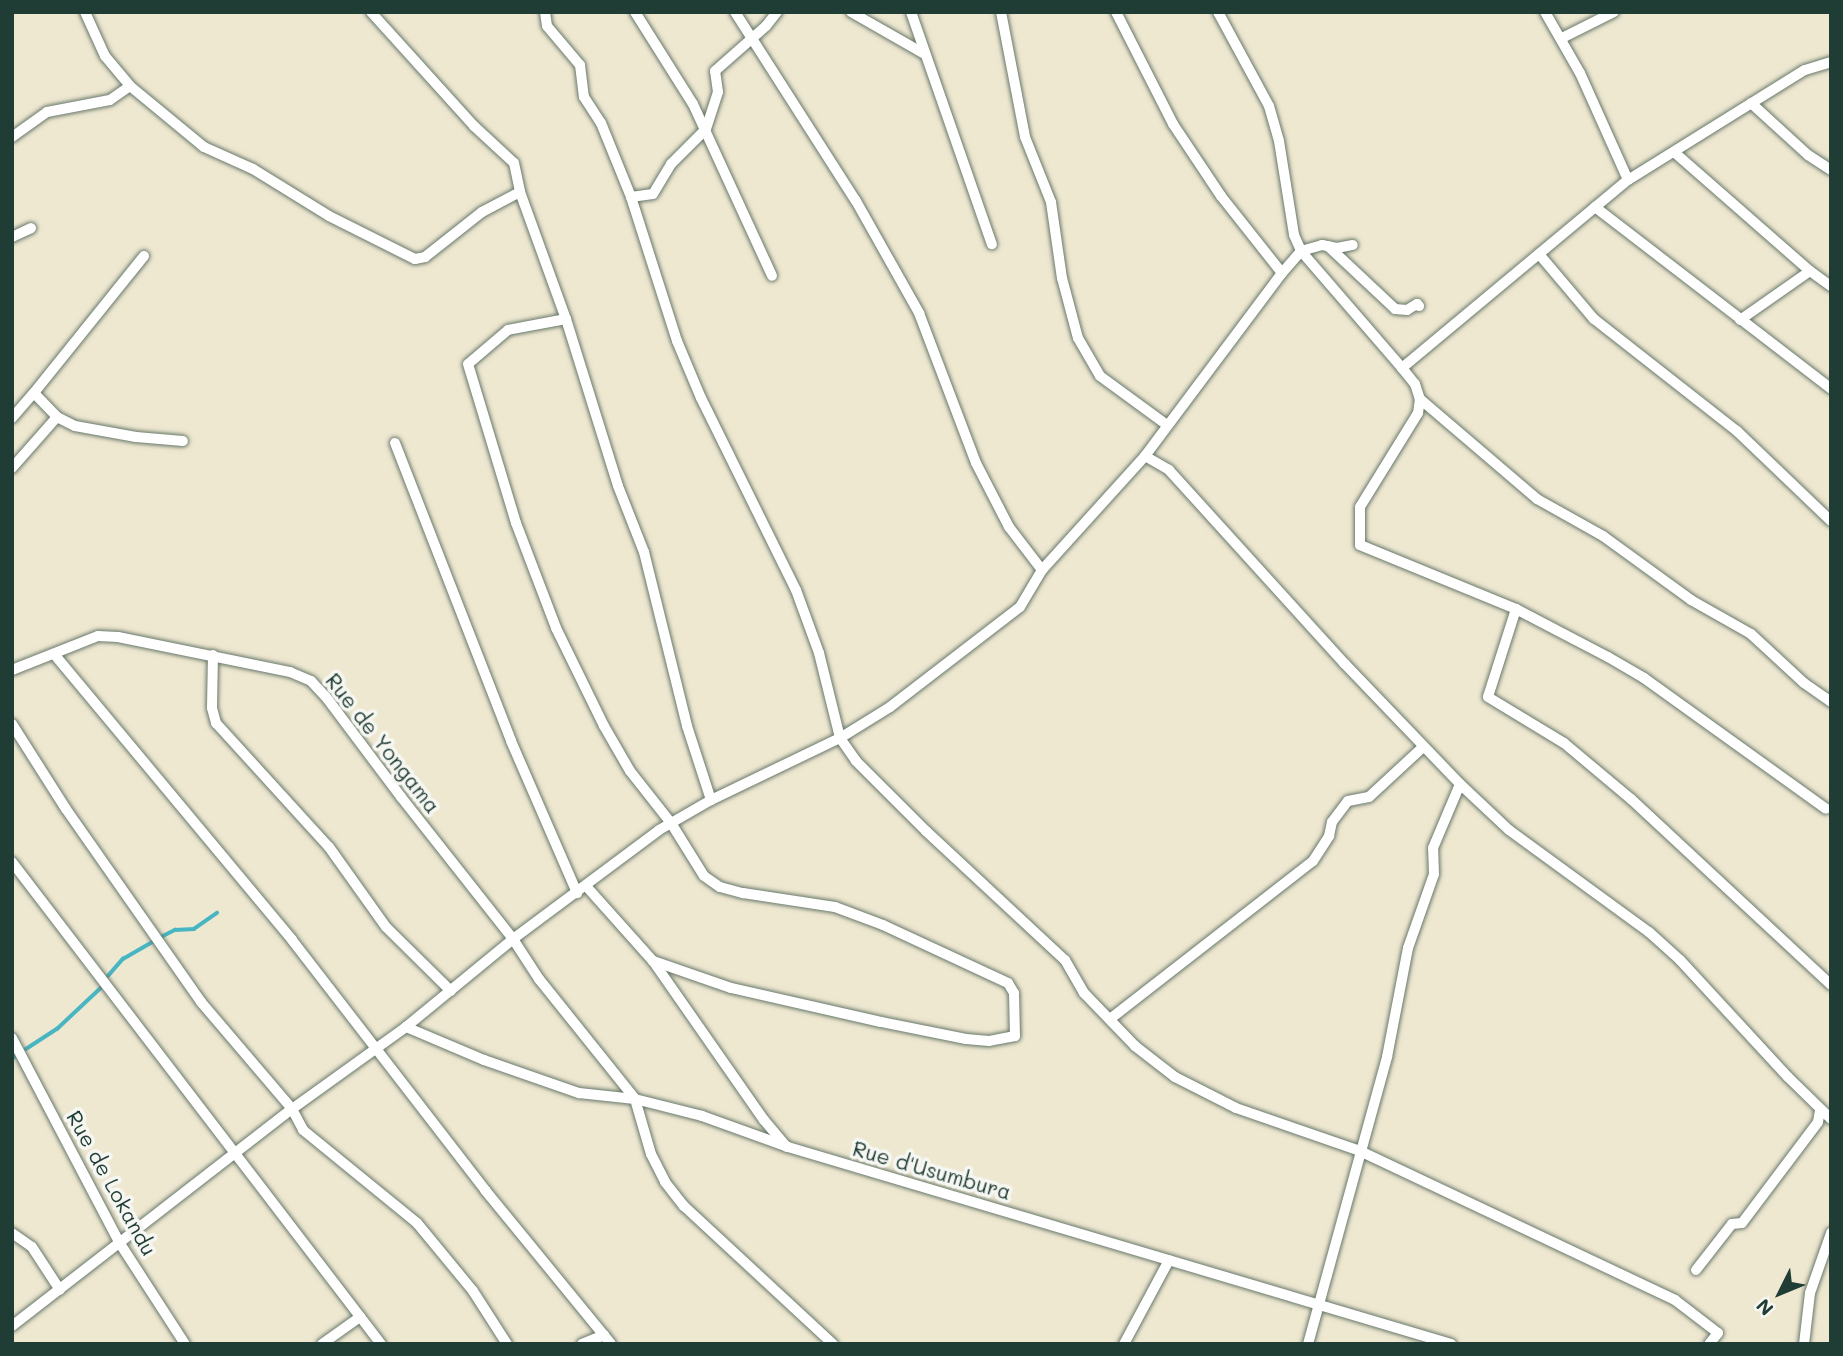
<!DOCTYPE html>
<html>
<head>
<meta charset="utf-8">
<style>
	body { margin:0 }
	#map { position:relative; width:1843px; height:1356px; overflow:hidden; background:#efe8d1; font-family:Mali,sans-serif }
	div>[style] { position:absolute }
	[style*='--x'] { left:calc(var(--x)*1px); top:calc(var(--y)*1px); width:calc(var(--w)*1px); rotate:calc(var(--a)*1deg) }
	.stream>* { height:3.5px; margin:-1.75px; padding:0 1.75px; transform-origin:1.75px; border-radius:1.75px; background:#48b6c2 }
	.roads { filter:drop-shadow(0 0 2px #68796b) drop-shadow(0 0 2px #68796b) }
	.street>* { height:10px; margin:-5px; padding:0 5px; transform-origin:5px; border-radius:5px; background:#fff }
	span { translate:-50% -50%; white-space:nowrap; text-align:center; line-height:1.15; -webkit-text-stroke:7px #f6f6f2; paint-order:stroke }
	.street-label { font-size:21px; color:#1f3d34 }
	.frame { position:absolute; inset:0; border:14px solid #1f3d34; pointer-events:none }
	.north { position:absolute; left:1745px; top:1258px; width:70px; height:70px; -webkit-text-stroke:5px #f6f6f2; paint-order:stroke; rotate:227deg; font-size:19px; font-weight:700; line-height:28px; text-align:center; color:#1f3d34 }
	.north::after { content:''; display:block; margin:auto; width:24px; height:32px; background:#1f3d34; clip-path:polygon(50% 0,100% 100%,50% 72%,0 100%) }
</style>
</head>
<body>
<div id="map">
	<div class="stream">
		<i style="--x:161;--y:937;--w:16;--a:-27"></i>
		<i style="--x:175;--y:930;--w:19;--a:-3"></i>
		<i style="--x:194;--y:929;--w:28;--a:-35"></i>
		<i style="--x:108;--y:976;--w:23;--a:-49"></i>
		<i style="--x:123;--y:959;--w:36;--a:-30"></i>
		<i style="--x:26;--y:1049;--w:37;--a:-33"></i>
		<i style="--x:57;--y:1029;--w:63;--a:-43.1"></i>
		<i style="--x:12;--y:1059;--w:8;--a:-40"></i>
	</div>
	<div class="roads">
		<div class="street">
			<i style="--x:85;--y:12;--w:48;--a:65.6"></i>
			<i style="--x:105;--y:56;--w:39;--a:50"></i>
			<i style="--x:130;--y:86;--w:96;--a:39.5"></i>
			<i style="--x:204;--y:147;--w:54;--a:24.2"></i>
			<i style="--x:253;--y:169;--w:89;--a:31.7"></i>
			<i style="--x:329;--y:216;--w:96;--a:26.6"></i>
			<i style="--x:415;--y:259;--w:10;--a:-11"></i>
			<i style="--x:425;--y:257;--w:73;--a:-38.3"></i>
			<i style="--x:482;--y:212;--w:43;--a:-27.8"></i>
			<i style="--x:371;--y:12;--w:154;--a:47.9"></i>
			<i style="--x:474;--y:126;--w:54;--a:42.8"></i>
			<i style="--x:514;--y:163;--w:30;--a:78"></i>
			<i style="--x:520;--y:192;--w:135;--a:70.1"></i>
			<i style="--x:566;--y:319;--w:175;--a:72.7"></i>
			<i style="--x:618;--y:486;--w:71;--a:68.5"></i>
			<i style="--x:644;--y:552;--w:179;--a:76.1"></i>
			<i style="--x:687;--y:726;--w:78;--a:72"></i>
			<i style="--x:545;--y:12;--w:14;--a:82"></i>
			<i style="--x:547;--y:26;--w:51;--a:49.8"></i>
			<i style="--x:580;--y:65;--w:32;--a:83"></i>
			<i style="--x:584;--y:97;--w:31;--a:57"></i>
			<i style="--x:601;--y:123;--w:80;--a:67.9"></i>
			<i style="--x:631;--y:197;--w:151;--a:72.3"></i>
			<i style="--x:677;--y:341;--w:62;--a:67.2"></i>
			<i style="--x:701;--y:398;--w:214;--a:63.7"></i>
			<i style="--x:796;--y:590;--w:67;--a:69.9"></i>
			<i style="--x:819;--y:653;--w:88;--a:76.1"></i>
			<i style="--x:840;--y:738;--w:28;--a:55"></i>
			<i style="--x:856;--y:761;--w:99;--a:45"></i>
			<i style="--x:926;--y:831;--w:190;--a:42.9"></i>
			<i style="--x:1065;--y:960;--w:38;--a:60"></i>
			<i style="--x:1084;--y:993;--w:74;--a:46.1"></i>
			<i style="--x:1135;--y:1046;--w:51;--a:37.8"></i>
			<i style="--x:1175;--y:1077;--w:68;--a:26.9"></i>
			<i style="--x:1236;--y:1108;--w:131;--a:19.1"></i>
			<i style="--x:1360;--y:1151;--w:348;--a:25.3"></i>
			<i style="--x:1675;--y:1300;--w:54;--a:37.5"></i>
			<i style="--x:1718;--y:1333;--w:14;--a:129"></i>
			<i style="--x:635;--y:12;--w:109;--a:57.8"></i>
			<i style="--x:693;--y:104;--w:189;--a:65.3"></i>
			<i style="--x:735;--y:12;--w:224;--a:57.4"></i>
			<i style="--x:856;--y:201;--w:129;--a:60.6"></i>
			<i style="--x:919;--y:313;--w:160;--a:69.2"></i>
			<i style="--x:976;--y:463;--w:72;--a:62.7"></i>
			<i style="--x:1009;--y:527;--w:54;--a:52.5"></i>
			<i style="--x:851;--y:12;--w:83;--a:29.7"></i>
			<i style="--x:911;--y:12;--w:246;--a:70.8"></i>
			<i style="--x:1001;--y:12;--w:127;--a:79.1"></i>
			<i style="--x:1025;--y:137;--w:70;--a:68.2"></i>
			<i style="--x:1051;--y:202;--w:77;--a:81.8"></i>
			<i style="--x:1062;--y:278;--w:62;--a:75.1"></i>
			<i style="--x:1078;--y:338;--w:44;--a:59.9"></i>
			<i style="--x:1100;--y:376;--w:83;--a:36.2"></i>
			<i style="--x:1116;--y:12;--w:126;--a:63"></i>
			<i style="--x:1173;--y:124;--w:87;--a:56.3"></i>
			<i style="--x:1221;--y:196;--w:98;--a:51.6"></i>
			<i style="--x:1218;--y:12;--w:107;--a:61.5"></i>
			<i style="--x:1269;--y:106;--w:36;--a:74"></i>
			<i style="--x:1279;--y:141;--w:95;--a:80.9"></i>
			<i style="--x:1294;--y:235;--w:17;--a:66"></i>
			<i style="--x:1301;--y:251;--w:22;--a:-16"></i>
			<i style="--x:1322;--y:245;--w:15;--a:11"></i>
			<i style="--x:1337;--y:248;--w:16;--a:-11"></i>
			<i style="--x:1545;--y:12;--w:70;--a:60.2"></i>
			<i style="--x:1580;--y:73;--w:117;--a:65.8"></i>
			<i style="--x:1562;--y:38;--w:58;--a:-26.6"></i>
			<i style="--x:1751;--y:103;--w:77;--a:42.4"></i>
			<i style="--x:1808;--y:155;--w:27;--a:33"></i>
			<i style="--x:12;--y:137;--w:43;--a:-35.5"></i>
			<i style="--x:47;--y:112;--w:64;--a:-10.8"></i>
			<i style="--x:110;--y:100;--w:24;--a:-35"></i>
			<i style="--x:1674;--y:152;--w:181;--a:41.2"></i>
			<i style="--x:631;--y:197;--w:22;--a:-8"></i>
			<i style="--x:653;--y:194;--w:35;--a:-59"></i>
			<i style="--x:671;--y:164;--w:49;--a:-45"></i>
			<i style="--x:706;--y:129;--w:39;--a:-72"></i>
			<i style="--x:718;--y:92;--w:21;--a:-98"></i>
			<i style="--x:715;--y:71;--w:68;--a:-41.4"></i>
			<i style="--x:766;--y:26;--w:18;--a:-52"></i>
			<i style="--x:1595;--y:207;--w:298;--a:37.6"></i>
			<i style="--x:12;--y:237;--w:21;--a:-25"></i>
			<i style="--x:1328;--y:246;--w:92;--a:43.2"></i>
			<i style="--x:1395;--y:309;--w:12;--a:5"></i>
			<i style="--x:1407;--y:310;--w:12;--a:-31"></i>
			<i style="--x:1417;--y:304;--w:3;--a:45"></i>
			<i style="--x:1539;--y:254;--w:85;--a:49.8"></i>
			<i style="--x:1594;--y:319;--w:182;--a:38.1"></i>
			<i style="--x:1737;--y:431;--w:130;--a:43.8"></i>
			<i style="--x:144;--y:256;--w:176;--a:128.8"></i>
			<i style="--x:34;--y:393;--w:33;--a:46"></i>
			<i style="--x:57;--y:417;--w:20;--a:27"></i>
			<i style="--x:75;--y:426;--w:62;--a:10.2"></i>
			<i style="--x:136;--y:437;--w:47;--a:4.9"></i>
			<i style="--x:566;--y:319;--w:59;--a:169.3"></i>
			<i style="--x:508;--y:330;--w:52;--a:139.6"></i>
			<i style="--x:468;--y:364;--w:166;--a:73.2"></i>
			<i style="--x:516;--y:523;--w:112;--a:69.1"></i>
			<i style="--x:556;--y:628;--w:109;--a:63.9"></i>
			<i style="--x:604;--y:726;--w:52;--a:60"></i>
			<i style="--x:630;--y:771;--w:66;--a:51.7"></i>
			<i style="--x:671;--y:823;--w:62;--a:58.1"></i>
			<i style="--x:704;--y:876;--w:19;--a:35"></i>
			<i style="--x:720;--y:887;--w:24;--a:15"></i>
			<i style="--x:743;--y:893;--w:93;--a:8.7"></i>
			<i style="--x:835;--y:907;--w:51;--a:20.6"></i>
			<i style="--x:883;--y:925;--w:138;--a:24.9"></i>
			<i style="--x:1008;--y:983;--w:12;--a:59"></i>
			<i style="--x:1014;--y:993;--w:43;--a:88.7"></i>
			<i style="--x:1015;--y:1036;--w:26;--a:169"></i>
			<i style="--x:989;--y:1041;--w:23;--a:-175"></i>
			<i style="--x:966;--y:1039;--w:87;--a:-168.7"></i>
			<i style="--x:881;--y:1022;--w:154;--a:-167.2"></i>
			<i style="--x:731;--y:988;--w:83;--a:-160.9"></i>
			<i style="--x:1740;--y:320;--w:85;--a:-35"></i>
			<i style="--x:1810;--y:271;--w:26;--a:36"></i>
			<i style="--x:1402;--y:368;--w:294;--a:-39.8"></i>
			<i style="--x:1628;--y:180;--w:208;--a:-31.9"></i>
			<i style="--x:1805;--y:70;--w:27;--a:-17"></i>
			<i style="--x:1420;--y:399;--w:154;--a:40.5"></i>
			<i style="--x:1537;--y:499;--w:76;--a:29.3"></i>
			<i style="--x:1603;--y:536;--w:109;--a:36"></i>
			<i style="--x:1691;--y:600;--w:69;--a:29.5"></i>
			<i style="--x:1751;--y:634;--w:72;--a:42.8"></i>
			<i style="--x:1804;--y:683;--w:33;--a:35"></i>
			<i style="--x:12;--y:418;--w:33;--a:-49"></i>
			<i style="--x:395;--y:443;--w:320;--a:68.7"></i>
			<i style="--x:511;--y:741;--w:166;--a:66.5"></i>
			<i style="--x:1145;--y:456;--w:28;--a:30"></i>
			<i style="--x:1169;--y:470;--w:261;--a:47.8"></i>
			<i style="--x:1344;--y:663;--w:168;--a:46.2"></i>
			<i style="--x:1460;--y:784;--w:67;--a:43.2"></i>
			<i style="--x:1509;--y:830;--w:173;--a:36.1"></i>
			<i style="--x:1649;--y:932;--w:42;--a:42.1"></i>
			<i style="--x:1680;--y:960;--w:159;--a:47.3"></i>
			<i style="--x:1788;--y:1077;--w:60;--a:44.3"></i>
			<i style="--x:12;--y:468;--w:68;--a:-48.6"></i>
			<i style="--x:1516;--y:609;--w:92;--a:107.7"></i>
			<i style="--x:1488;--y:697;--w:89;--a:31.2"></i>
			<i style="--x:1564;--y:743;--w:87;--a:39.9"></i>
			<i style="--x:1631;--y:799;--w:273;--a:42.9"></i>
			<i style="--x:54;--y:654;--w:372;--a:50.2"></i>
			<i style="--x:292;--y:940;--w:316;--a:52.3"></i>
			<i style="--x:485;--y:1190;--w:199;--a:50.7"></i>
			<i style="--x:213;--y:655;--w:53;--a:91.1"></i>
			<i style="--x:212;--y:708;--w:16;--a:75"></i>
			<i style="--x:216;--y:723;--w:168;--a:47.7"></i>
			<i style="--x:329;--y:847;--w:98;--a:54.5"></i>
			<i style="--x:386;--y:927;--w:91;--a:44.6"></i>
			<i style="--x:12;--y:670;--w:92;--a:-21.6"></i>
			<i style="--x:98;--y:636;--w:20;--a:3"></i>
			<i style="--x:118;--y:637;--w:176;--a:11.5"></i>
			<i style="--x:290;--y:672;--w:23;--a:23"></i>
			<i style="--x:311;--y:681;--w:22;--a:47"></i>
			<i style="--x:326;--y:697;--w:125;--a:53.1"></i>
			<i style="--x:401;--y:797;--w:181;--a:51.7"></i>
			<i style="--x:513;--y:939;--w:48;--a:57"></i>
			<i style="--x:539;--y:979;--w:154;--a:51.3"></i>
			<i style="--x:635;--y:1099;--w:57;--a:73.8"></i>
			<i style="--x:651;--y:1154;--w:31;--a:63"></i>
			<i style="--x:665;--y:1182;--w:31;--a:52"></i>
			<i style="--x:684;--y:1206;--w:203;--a:42.8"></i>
			<i style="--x:12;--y:724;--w:101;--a:57.6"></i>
			<i style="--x:66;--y:809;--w:236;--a:55"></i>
			<i style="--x:201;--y:1002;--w:140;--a:49.6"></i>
			<i style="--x:292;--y:1109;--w:24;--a:62"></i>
			<i style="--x:303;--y:1130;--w:147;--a:39.2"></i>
			<i style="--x:417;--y:1223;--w:88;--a:50.5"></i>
			<i style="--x:473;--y:1291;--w:63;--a:57.3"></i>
			<i style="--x:12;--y:862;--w:607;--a:52.56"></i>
			<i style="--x:586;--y:886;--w:101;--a:48.2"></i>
			<i style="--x:653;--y:961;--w:194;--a:55.1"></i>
			<i style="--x:764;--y:1120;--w:35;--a:50"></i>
			<i style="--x:1110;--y:1019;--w:257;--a:-37.9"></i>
			<i style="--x:1313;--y:861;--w:30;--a:-57"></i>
			<i style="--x:1329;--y:836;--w:14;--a:-78"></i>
			<i style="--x:1332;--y:822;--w:26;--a:-53"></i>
			<i style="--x:1348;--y:801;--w:21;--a:-11"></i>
			<i style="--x:1369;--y:797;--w:74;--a:-42.8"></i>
			<i style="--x:406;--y:1027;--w:85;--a:22.9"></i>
			<i style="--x:484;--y:1060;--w:101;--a:19.2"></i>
			<i style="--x:579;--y:1093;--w:56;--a:6.1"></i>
			<i style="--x:635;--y:1099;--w:69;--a:14.2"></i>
			<i style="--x:702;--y:1116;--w:91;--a:19.8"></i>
			<i style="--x:788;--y:1147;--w:692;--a:16.55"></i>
			<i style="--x:12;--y:1038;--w:230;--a:62.3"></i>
			<i style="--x:119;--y:1242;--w:121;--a:57.1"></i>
			<i style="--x:12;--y:1233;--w:24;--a:35"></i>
			<i style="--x:32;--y:1247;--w:51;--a:56.9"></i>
			<i style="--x:1696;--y:1270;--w:58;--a:-52"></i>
			<i style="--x:1732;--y:1224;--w:10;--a:-6"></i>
			<i style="--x:1742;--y:1223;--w:126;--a:-53"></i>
			<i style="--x:1818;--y:1122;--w:11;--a:-80"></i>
			<i style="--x:12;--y:1326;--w:354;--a:-37.8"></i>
			<i style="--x:292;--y:1109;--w:140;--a:-35.7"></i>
			<i style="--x:406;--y:1027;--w:139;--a:-39.4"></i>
			<i style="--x:513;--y:939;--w:182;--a:-36.7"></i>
			<i style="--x:659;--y:830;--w:60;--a:-30"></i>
			<i style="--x:711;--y:800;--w:143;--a:-25.7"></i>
			<i style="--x:840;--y:738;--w:59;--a:-31.8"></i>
			<i style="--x:890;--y:707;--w:164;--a:-37.6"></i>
			<i style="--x:1020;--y:607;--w:43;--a:-59.3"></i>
			<i style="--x:1042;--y:570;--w:154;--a:-47.9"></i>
			<i style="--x:1145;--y:456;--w:229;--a:-53.2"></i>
			<i style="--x:1282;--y:273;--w:29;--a:-49"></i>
			<i style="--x:1301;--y:251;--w:155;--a:49.2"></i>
			<i style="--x:1402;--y:368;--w:21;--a:51"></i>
			<i style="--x:1415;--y:384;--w:16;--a:72"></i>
			<i style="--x:1420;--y:399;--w:14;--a:98"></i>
			<i style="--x:1418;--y:413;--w:110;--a:121.7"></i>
			<i style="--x:1360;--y:507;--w:38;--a:90"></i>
			<i style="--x:1360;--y:545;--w:169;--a:22.3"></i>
			<i style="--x:1516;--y:609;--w:104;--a:27.6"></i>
			<i style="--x:1608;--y:657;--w:42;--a:30.3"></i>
			<i style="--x:1644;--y:678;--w:224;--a:35.7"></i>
			<i style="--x:322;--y:1344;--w:47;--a:-35.4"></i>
			<i style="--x:582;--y:1344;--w:24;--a:-22"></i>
			<i style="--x:1124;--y:1344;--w:95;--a:-61.8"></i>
			<i style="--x:1308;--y:1344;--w:298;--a:-74.6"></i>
			<i style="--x:1387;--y:1057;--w:111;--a:-79.1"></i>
			<i style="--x:1408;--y:948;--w:78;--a:-70.6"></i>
			<i style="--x:1434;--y:874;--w:26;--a:-92"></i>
			<i style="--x:1433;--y:848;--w:69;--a:-67.1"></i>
			<i style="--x:1804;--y:1344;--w:51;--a:-83.3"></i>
			<i style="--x:1810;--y:1293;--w:64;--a:-70.7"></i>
		</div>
	</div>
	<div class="street-label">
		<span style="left:383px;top:743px;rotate:52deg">Rue de Yongama</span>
		<span style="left:932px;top:1170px;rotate:16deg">Rue d'Usumbura</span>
		<span style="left:112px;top:1183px;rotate:61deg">Rue de Lokandu</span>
	</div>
	<div class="frame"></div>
	<div class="north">N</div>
</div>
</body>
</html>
